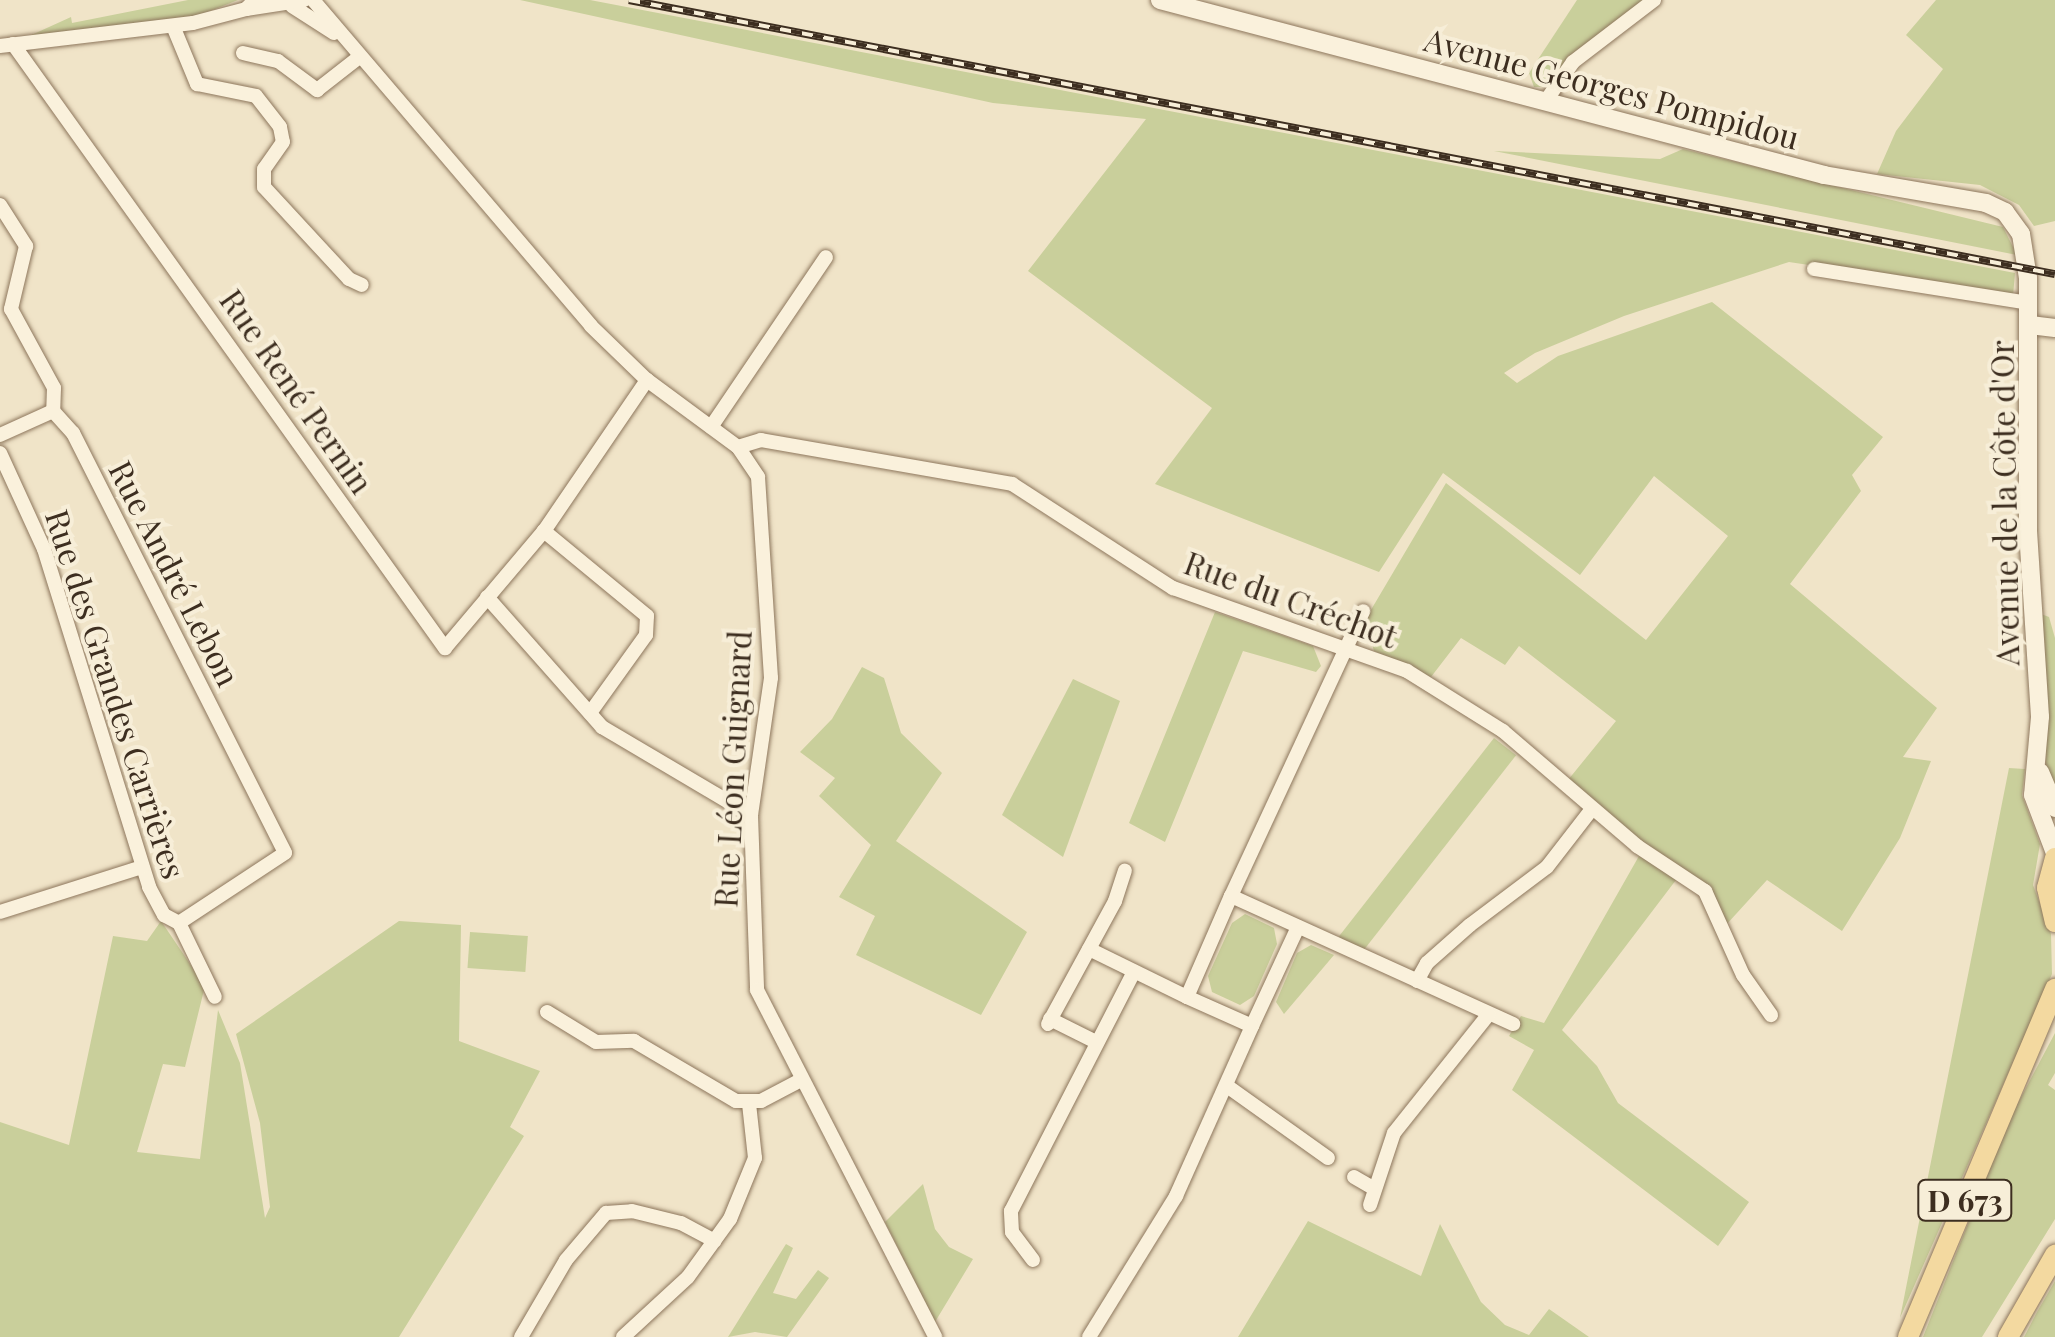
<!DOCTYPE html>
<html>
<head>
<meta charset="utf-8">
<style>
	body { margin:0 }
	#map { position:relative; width:2055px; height:1337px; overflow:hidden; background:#f0e4c8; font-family:"Playfair Display",serif }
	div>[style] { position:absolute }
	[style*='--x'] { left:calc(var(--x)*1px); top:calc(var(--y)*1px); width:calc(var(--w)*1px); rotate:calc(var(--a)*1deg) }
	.green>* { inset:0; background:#c9cf9b; transform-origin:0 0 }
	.roads { filter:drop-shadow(0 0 2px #8d765c) drop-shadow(0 0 2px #8d765c) }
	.street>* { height:14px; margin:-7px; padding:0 7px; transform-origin:7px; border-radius:7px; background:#faf1dc }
	.secondary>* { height:18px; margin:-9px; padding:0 9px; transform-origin:9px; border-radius:9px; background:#faf1dc }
	.primary>* { height:20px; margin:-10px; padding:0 10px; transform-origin:10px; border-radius:10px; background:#f3d9a0 }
	.rail>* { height:8px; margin-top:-4px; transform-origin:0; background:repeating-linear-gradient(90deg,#f7eed8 0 11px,#3d2e20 0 22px); box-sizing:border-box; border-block:2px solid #3d2e20 }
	span { translate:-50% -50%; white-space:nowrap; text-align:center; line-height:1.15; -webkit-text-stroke:8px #f7eed8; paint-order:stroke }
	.shield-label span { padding:2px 8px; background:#f7eed8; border:2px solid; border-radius:8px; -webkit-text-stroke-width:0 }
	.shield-label { font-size:30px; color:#3d2e20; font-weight:700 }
	.street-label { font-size:32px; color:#3d2e20 }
</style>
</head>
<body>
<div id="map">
	<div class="green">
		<i style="clip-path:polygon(188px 0,238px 0,200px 15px,27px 37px,71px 17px,72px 23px)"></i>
		<i style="clip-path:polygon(520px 0,590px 0,2015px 273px,2013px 296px,1789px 262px,1624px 316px,1535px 353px,1504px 373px,1517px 383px,1558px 356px,1712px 302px,1883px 437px,1852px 475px,1861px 491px,1790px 584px,1937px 708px,1903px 757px,1931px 761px,1900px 838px,1842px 931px,1767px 880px,1726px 925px,1720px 911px,1568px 780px,1616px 721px,1519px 646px,1505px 665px,1461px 638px,1431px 677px,1374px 651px,1365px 620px,1446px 483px,1646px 640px,1728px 536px,1654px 476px,1580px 575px,1443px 473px,1379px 572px,1155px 484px,1212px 408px,1028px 271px,1146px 119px,993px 103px)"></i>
		<i style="clip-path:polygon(1577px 0,1647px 0,1544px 87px,1534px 87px,1529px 73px)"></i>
		<i style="clip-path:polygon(1936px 0,2055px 0,2055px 221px,2034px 226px,2019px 205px,1980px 185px,1877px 174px,1896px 131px,1943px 69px,1906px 35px)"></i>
		<i style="clip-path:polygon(1683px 149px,2003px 227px,2017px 255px,1494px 151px,1660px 159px)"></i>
		<i style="clip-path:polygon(1215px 612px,1313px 646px,1321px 666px,1316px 672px,1243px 651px,1165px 842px,1129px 823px)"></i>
		<i style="clip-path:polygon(2041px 614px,2049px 617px,2055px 638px,2055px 791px,2046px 769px)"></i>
		<i style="clip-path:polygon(862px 667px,884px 678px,901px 733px,942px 773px,896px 841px,1027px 932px,981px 1015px,856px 955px,875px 916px,839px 897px,871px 845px,819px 796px,835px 778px,800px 752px,832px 719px)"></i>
		<i style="clip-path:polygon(1073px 679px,1120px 701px,1063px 857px,1002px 815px)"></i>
		<i style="left:1494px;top:738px;width:28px;height:252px;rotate:38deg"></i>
		<i style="clip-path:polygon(2009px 768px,2025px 769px,2022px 795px,2040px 844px,2033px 885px,2051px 934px,2052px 974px,1900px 1318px)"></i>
		<i style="clip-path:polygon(1639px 856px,1679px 876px,1562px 1030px,1597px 1066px,1618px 1103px,1749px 1202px,1718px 1246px,1512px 1090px,1534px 1050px,1509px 1036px,1521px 1016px,1544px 1023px)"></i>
		<i style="clip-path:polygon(1245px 914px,1274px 928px,1277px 944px,1254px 996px,1240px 1005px,1212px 992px,1208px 976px,1232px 923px)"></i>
		<i style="clip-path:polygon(161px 921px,205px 986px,185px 1067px,163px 1064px,137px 1152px,200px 1159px,218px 1010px,240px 1063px,265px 1218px,270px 1207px,260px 1123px,236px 1034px,399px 921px,461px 925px,459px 1041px,540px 1071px,510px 1127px,524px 1136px,399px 1337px,0 1337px,0 1122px,69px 1145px,113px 936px,147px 941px)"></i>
		<i style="left:470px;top:932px;width:58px;height:36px;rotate:4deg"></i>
		<i style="clip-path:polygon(1311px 945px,1334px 955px,1284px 1014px,1276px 1002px,1297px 953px)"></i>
		<i style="clip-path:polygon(2055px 1033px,2055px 1073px,2048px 1085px,2055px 1090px,2055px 1219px,1982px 1337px,1923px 1337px,2010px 1118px)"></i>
		<i style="clip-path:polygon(923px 1184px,935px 1229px,949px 1247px,973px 1259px,935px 1322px,885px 1222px)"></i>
		<i style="clip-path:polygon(1308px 1221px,1421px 1276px,1440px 1224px,1481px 1302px,1505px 1325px,1529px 1335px,1549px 1309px,1589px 1337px,1238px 1337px)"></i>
		<i style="clip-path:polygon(786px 1244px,793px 1248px,773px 1293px,796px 1299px,818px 1270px,829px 1278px,787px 1337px,755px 1332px,728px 1337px)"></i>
		<i style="clip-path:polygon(2055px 1281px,2055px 1337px,2024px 1337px,2037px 1312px)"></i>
	</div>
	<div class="roads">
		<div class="street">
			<i style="--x:313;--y:0;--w:428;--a:49.5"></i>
			<i style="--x:591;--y:326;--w:78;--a:44"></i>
			<i style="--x:647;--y:380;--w:113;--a:36.4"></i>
			<i style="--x:738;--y:447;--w:36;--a:56"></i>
			<i style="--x:758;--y:477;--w:201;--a:86.3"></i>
			<i style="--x:771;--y:678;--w:138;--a:98.3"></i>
			<i style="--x:751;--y:815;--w:175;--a:88"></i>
			<i style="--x:757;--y:990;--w:390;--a:62.8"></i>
			<i style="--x:292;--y:6;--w:50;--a:32.7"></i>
			<i style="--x:246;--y:9;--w:59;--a:-8.8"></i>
			<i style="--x:173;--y:26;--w:63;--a:67.5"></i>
			<i style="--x:197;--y:84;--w:60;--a:11.5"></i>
			<i style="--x:256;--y:96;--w:39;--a:52"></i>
			<i style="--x:280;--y:127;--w:15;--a:79"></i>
			<i style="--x:283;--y:142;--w:33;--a:125"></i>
			<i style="--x:264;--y:169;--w:18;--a:90"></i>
			<i style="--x:264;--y:187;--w:125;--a:47.3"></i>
			<i style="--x:349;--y:279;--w:14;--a:25"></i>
			<i style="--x:13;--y:44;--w:743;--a:54.43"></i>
			<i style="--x:445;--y:648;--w:153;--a:-49.8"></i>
			<i style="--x:0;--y:46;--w:194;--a:-6.8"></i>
			<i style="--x:193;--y:23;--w:55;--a:-14.8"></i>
			<i style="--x:246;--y:9;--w:13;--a:-45"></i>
			<i style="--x:243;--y:53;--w:36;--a:13"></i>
			<i style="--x:278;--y:61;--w:49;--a:36.6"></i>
			<i style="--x:317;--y:90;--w:52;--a:-38"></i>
			<i style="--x:1545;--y:102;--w:49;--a:-55"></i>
			<i style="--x:1573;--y:62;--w:102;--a:-37.4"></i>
			<i style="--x:0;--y:205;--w:49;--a:57.6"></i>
			<i style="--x:26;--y:246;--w:65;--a:103.4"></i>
			<i style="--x:11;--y:309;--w:90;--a:61.4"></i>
			<i style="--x:54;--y:388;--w:23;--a:92"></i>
			<i style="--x:1814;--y:269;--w:218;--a:9"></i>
			<i style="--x:53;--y:411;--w:30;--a:48"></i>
			<i style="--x:73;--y:433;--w:470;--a:63.2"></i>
			<i style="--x:285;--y:853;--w:127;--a:146.6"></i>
			<i style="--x:711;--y:427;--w:205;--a:-55.9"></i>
			<i style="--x:0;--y:435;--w:58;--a:-24.4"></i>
			<i style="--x:738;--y:447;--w:24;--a:-17"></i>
			<i style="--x:761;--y:440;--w:255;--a:9.9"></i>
			<i style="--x:1012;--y:484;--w:192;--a:32.9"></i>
			<i style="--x:1173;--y:588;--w:248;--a:19.5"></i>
			<i style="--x:1407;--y:671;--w:113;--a:32"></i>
			<i style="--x:1503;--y:731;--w:177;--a:40.6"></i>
			<i style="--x:1637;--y:846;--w:82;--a:33.5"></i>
			<i style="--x:1705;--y:891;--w:92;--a:65.7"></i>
			<i style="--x:1743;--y:975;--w:49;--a:55"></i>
			<i style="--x:0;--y:453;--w:106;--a:65.4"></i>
			<i style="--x:44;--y:549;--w:354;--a:72.7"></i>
			<i style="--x:149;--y:887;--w:32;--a:62"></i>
			<i style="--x:164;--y:915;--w:17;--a:28"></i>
			<i style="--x:179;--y:923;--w:82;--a:64.1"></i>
			<i style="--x:487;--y:597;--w:174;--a:48.5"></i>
			<i style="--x:602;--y:727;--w:173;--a:30.6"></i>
			<i style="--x:590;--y:713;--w:96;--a:-54.3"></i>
			<i style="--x:646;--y:635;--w:19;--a:-87"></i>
			<i style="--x:647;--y:616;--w:134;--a:-140.5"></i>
			<i style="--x:544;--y:531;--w:183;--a:-55.7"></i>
			<i style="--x:1231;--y:896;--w:314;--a:-65.1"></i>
			<i style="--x:0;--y:912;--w:149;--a:-17.6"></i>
			<i style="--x:1298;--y:927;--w:109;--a:114.9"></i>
			<i style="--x:1252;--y:1026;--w:71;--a:-156"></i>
			<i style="--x:1187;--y:997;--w:110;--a:-66.5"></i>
			<i style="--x:1231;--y:896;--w:310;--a:24.4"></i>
			<i style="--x:1089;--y:949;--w:109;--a:26.1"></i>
			<i style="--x:1417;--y:981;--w:21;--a:-61"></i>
			<i style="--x:1427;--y:963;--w:57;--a:-41.5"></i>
			<i style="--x:1470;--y:925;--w:96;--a:-37"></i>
			<i style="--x:1547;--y:867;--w:73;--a:-52.2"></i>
			<i style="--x:547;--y:1012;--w:57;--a:31.5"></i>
			<i style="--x:596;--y:1042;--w:38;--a:-2"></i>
			<i style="--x:634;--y:1041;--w:118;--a:30.5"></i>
			<i style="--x:736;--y:1101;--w:25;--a:0"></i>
			<i style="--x:761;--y:1101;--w:43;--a:-27.8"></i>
			<i style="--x:1050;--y:1019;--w:51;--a:26.6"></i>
			<i style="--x:1048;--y:1024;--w:140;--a:-61.4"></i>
			<i style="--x:1115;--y:901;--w:32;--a:-72"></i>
			<i style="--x:1227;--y:1086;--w:124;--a:35.5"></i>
			<i style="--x:1354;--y:1177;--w:20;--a:30"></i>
			<i style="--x:1370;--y:1205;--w:76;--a:-71.6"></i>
			<i style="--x:1394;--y:1133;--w:152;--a:-51.4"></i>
			<i style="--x:1033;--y:1260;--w:35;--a:-127"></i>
			<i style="--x:1012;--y:1232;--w:21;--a:-93"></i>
			<i style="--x:1011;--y:1211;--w:269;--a:-62.8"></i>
			<i style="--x:521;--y:1337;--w:89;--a:-59.7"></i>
			<i style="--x:566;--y:1260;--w:62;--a:-49.6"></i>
			<i style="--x:606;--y:1213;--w:26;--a:-4"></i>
			<i style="--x:632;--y:1211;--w:50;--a:13.8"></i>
			<i style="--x:681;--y:1223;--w:38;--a:28"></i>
			<i style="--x:623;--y:1337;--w:88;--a:-42.7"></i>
			<i style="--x:688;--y:1277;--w:72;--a:-54.1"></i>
			<i style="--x:730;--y:1219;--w:66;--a:-67.7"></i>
			<i style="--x:755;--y:1158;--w:54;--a:-96.3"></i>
			<i style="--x:1089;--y:1337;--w:166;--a:-58.3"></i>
			<i style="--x:1176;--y:1196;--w:186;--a:-65.9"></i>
		</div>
		<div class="secondary">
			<i style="--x:1160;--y:0;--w:687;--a:14.76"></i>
			<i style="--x:1824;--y:175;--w:164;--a:9.8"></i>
			<i style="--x:1986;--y:203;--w:21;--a:25"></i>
			<i style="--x:2005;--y:212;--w:27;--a:54"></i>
			<i style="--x:2021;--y:234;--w:45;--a:81"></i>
			<i style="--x:2028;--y:278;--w:253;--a:90"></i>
			<i style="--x:2028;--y:531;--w:186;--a:86.3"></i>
			<i style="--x:2040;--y:717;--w:78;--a:95.1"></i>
			<i style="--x:2033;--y:795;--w:62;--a:69.2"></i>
			<i style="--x:2030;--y:325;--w:25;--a:7"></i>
			<i style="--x:2040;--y:772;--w:39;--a:67"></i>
		</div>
		<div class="primary">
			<i style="--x:2055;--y:858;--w:31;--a:105"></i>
			<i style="--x:2047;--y:888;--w:35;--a:77"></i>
			<i style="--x:1908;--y:1337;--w:378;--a:-67.1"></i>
			<i style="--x:2008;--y:1337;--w:95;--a:-60.2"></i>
		</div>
	</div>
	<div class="rail">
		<i style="--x:629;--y:0;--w:1452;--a:10.88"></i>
	</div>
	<div class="shield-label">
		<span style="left:1965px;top:1200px">D 673</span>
	</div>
	<div class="street-label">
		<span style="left:1612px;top:88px;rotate:15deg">Avenue Georges Pompidou</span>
		<span style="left:297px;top:391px;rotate:55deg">Rue René Pernin</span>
		<span style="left:2004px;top:503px;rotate:-91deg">Avenue de la Côte d'Or</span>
		<span style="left:175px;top:573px;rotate:63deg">Rue André Lebon</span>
		<span style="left:1291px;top:599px;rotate:20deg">Rue du Créchot</span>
		<span style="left:116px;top:694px;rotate:72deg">Rue des Grandes Carrières</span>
		<span style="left:732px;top:769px;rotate:-87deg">Rue Léon Guignard</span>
	</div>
</div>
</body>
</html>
